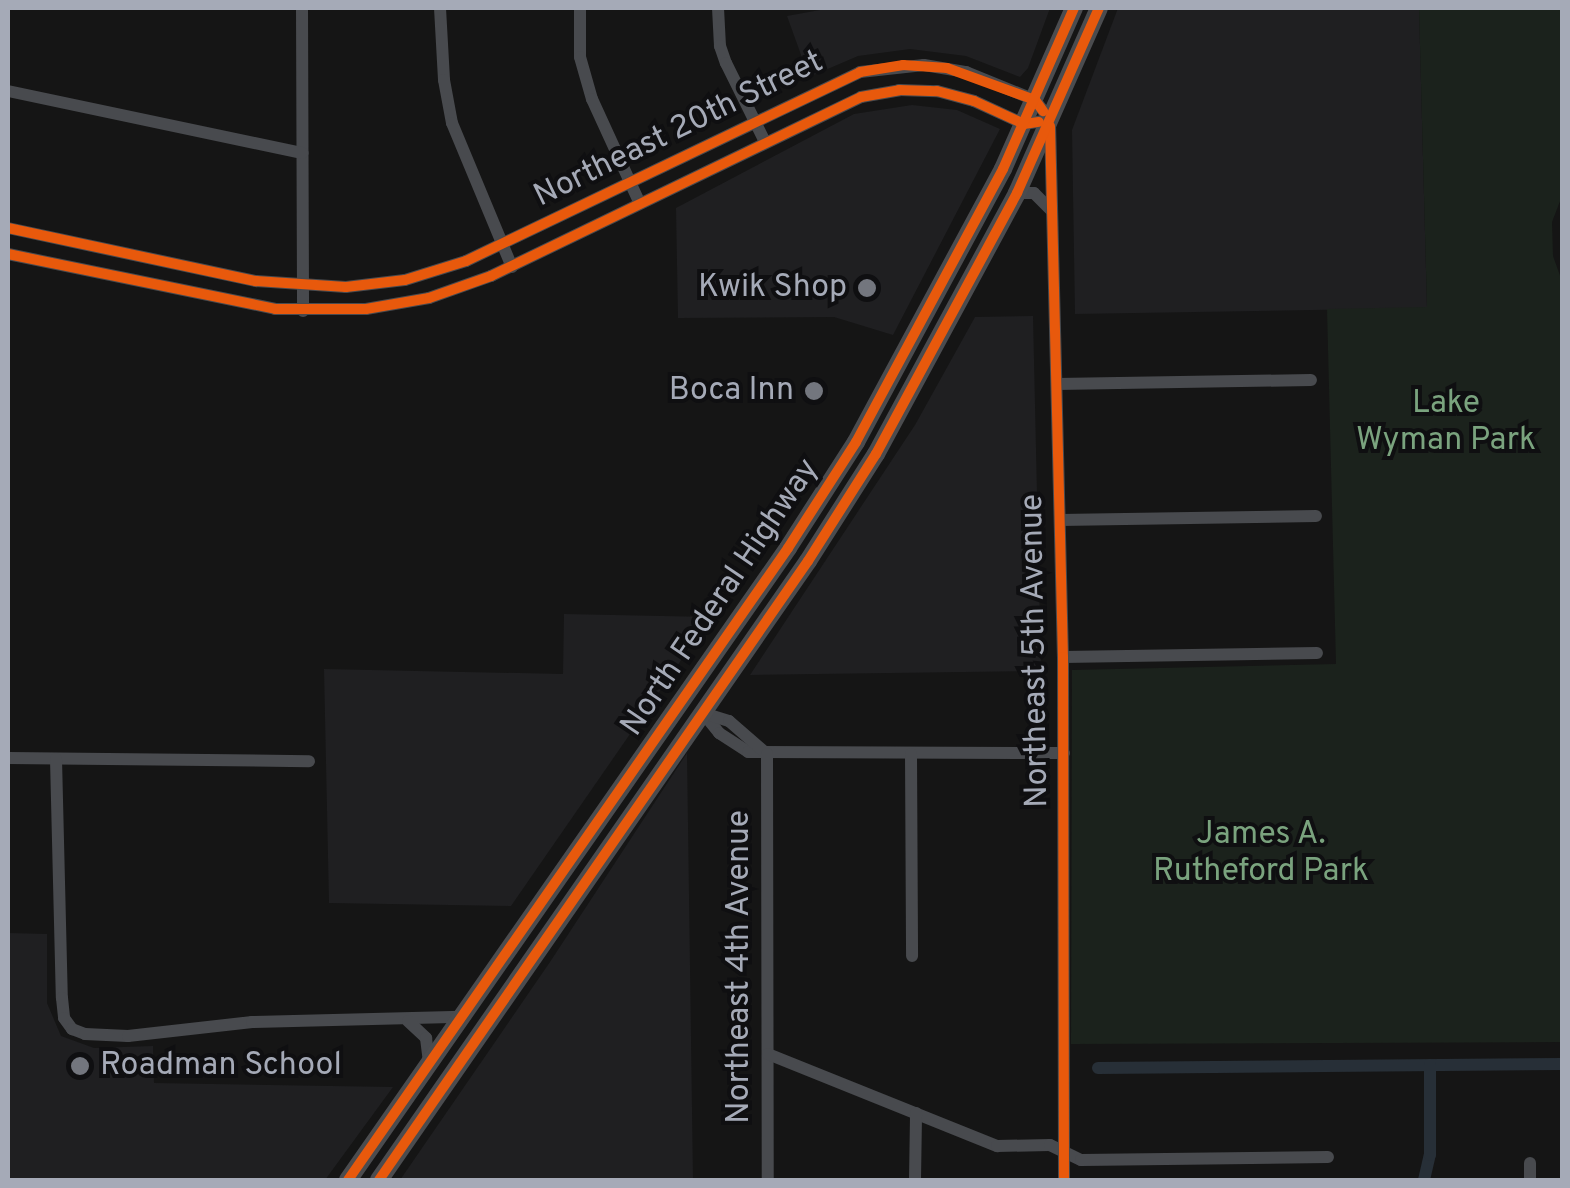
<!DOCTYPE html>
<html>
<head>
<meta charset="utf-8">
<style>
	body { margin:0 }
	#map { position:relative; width:1570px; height:1188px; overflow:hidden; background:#151515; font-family:Overpass,sans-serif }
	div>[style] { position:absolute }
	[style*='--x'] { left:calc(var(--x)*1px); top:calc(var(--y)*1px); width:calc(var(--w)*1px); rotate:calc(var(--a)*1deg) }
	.built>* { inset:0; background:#1f1f21 }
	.green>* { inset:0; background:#1b221c }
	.canal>* { height:12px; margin:-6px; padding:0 6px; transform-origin:6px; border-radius:6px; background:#272f37 }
	.minor>* { height:12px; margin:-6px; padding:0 6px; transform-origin:6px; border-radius:6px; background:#484a4e }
	.major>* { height:18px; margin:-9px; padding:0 9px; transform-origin:9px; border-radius:9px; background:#4b4c4f }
	.cycleway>* { height:10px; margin:-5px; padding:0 5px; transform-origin:5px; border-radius:5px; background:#e8590c }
	.dots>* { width:28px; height:28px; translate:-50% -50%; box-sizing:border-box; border:5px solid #0f0f11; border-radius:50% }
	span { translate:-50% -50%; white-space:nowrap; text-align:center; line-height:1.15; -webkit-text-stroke:8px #0f0f11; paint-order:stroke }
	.street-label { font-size:32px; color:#a5aab7 }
	.poi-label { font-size:32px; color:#a5aab7 }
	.right { translate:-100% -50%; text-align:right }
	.left { translate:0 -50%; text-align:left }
	.park-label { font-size:32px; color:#7aa37e }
	.frame { position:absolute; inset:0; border:10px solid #a5aab7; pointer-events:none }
</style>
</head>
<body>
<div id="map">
	<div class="built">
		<i style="clip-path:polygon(831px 8px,1050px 8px,1028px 68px,1020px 77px,966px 56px,910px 49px,858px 56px,809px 77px,787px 16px)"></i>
		<i style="clip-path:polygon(1118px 8px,1419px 8px,1427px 308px,1075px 314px,1072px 130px)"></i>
		<i style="clip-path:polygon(912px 105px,957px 110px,1000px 129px,893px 335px,834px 317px,678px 318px,676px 208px,854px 114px)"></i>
		<i style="clip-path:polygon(1033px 316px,1041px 671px,750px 675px,915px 425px,975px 317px)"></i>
		<i style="clip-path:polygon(564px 614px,711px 617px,511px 906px,329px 903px,324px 669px,563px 674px)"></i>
		<i style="clip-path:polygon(687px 753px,693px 1180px,400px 1180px,550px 962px)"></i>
		<i style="clip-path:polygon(8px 933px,47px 934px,47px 1003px,61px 1036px,94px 1048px,153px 1046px,154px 1083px,393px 1087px,325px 1180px,8px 1180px)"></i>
	</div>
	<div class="green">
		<i style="clip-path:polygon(1419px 8px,1562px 8px,1562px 196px,1552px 222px,1553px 256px,1562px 281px,1562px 1042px,1071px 1044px,1072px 670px,1336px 664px,1327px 309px,1427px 307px)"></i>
	</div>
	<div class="canal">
		<i style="--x:1098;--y:1068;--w:464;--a:-0.5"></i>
		<i style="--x:1424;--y:1180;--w:26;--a:-77"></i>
		<i style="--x:1430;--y:1155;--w:90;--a:-90"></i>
	</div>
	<div class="minor">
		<i style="--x:302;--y:8;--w:303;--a:89.8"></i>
		<i style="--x:440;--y:8;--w:72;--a:86.8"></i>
		<i style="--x:444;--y:80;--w:44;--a:79.5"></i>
		<i style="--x:452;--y:123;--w:156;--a:67.4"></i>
		<i style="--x:580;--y:8;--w:49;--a:90"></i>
		<i style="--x:580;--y:57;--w:44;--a:74.1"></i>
		<i style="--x:592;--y:99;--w:115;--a:65.4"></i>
		<i style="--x:718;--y:8;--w:38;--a:87"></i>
		<i style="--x:720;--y:46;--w:18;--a:71"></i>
		<i style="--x:726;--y:63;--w:88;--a:63.7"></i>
		<i style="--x:8;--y:91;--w:301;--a:11.9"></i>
		<i style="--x:1050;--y:123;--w:534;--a:88.61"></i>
		<i style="--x:1063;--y:657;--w:523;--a:89.89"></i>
		<i style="--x:1017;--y:193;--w:17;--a:0"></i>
		<i style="--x:1034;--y:193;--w:25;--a:45"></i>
		<i style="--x:8;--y:228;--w:254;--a:12.1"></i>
		<i style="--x:256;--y:281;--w:90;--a:3.8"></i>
		<i style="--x:346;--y:287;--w:59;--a:-6.8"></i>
		<i style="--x:405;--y:280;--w:64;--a:-17.3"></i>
		<i style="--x:466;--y:261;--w:437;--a:-25.6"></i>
		<i style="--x:860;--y:72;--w:64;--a:-6.2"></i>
		<i style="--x:924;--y:65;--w:43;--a:9.5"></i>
		<i style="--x:966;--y:72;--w:74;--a:22.1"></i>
		<i style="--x:1035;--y:100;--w:25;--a:53"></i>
		<i style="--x:8;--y:254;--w:273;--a:11.6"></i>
		<i style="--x:275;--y:309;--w:91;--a:0"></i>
		<i style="--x:366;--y:309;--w:64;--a:-9.9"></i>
		<i style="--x:429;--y:298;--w:66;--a:-19.5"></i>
		<i style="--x:491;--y:276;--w:411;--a:-25.8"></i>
		<i style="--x:861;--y:97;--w:39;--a:-10"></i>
		<i style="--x:899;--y:90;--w:38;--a:2"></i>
		<i style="--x:937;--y:91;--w:38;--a:15"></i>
		<i style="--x:974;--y:101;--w:55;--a:24.7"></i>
		<i style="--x:1024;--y:124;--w:26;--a:-9"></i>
		<i style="--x:1057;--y:384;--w:254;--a:-0.9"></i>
		<i style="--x:1060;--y:520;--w:256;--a:-0.9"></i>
		<i style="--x:1063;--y:657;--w:254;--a:-0.9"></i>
		<i style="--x:703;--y:713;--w:26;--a:51"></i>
		<i style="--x:719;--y:733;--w:35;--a:33"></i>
		<i style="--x:748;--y:752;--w:316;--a:0.2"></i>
		<i style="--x:703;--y:713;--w:27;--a:17"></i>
		<i style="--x:729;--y:721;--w:50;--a:41"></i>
		<i style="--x:767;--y:754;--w:426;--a:89.9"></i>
		<i style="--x:911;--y:754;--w:202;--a:89.7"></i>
		<i style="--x:8;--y:758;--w:301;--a:0.6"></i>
		<i style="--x:56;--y:759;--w:239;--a:88.6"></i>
		<i style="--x:62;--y:998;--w:20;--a:84"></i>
		<i style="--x:64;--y:1018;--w:14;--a:54"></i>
		<i style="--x:72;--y:1029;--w:14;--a:21"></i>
		<i style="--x:85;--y:1034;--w:43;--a:2.7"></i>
		<i style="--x:128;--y:1036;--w:125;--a:-6.4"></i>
		<i style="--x:252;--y:1022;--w:210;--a:-1.4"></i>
		<i style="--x:408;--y:1021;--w:25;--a:43"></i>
		<i style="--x:426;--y:1038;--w:26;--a:83"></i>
		<i style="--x:768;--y:1054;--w:247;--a:21.9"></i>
		<i style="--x:997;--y:1146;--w:53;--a:-1.1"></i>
		<i style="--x:1050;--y:1145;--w:34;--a:26"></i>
		<i style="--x:1081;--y:1160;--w:247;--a:-0.7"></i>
		<i style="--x:1530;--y:1163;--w:17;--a:90"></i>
		<i style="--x:915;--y:1180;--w:67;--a:-89.1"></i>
	</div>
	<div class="major">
		<i style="--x:348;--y:1180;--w:770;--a:-55.15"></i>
		<i style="--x:788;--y:548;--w:126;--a:-57.3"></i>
		<i style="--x:856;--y:442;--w:310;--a:-61.7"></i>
		<i style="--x:1003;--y:169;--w:176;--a:-66.2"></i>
		<i style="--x:379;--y:1180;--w:753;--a:-55.28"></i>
		<i style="--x:808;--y:561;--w:127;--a:-57.6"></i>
		<i style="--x:876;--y:454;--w:297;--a:-61.6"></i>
		<i style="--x:1017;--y:193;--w:202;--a:-66.1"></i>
	</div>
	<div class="cycleway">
		<i style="--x:1050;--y:126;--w:531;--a:88.6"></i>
		<i style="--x:1063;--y:657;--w:523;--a:89.89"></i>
		<i style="--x:8;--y:228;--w:254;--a:12.1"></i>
		<i style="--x:256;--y:281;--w:90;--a:3.8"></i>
		<i style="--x:346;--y:287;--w:59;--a:-6.8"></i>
		<i style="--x:405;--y:280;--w:64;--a:-17.3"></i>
		<i style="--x:466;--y:261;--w:437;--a:-25.6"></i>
		<i style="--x:860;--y:72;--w:44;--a:-9.2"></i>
		<i style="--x:903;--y:65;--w:44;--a:3.9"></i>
		<i style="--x:947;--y:68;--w:94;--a:20"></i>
		<i style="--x:1035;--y:100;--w:14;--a:54"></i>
		<i style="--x:8;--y:254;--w:273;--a:11.6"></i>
		<i style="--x:275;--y:309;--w:91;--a:0"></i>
		<i style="--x:366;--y:309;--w:64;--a:-9.9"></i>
		<i style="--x:429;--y:298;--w:66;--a:-19.5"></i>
		<i style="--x:491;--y:276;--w:411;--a:-25.8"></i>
		<i style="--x:861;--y:97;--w:39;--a:-10"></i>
		<i style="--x:899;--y:90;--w:38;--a:2"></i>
		<i style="--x:937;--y:91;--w:38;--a:15"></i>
		<i style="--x:974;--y:101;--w:55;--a:24.7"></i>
		<i style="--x:1024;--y:124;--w:15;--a:-8"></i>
		<i style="--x:348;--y:1180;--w:770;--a:-55.15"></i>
		<i style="--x:788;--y:548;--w:126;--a:-57.3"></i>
		<i style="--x:856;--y:442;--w:310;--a:-61.7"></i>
		<i style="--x:1003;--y:169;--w:176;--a:-66.2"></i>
		<i style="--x:379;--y:1180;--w:753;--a:-55.28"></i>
		<i style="--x:808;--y:561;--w:127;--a:-57.6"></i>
		<i style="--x:876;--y:454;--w:297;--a:-61.6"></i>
		<i style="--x:1017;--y:193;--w:202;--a:-66.1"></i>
	</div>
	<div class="dots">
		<i style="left:867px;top:288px;background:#73767e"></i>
		<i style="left:814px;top:391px;background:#73767e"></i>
		<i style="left:80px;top:1066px;background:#73767e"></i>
	</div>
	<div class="street-label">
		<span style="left:679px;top:130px;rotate:-26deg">Northeast 20th Street</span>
		<span style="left:721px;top:598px;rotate:-56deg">North Federal Highway</span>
		<span style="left:1036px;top:651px;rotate:-91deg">Northeast 5th Avenue</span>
		<span style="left:740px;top:967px;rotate:-90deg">Northeast 4th Avenue</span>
	</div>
	<div class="poi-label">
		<span class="right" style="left:847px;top:288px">Kwik Shop</span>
		<span class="right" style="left:794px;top:391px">Boca Inn</span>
		<span class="left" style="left:100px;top:1066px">Roadman School</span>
	</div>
	<div class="park-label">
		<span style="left:1446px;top:423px">Lake<br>Wyman Park</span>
		<span style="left:1261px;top:854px">James A.<br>Rutheford Park</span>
	</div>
	<div class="frame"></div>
</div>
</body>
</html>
